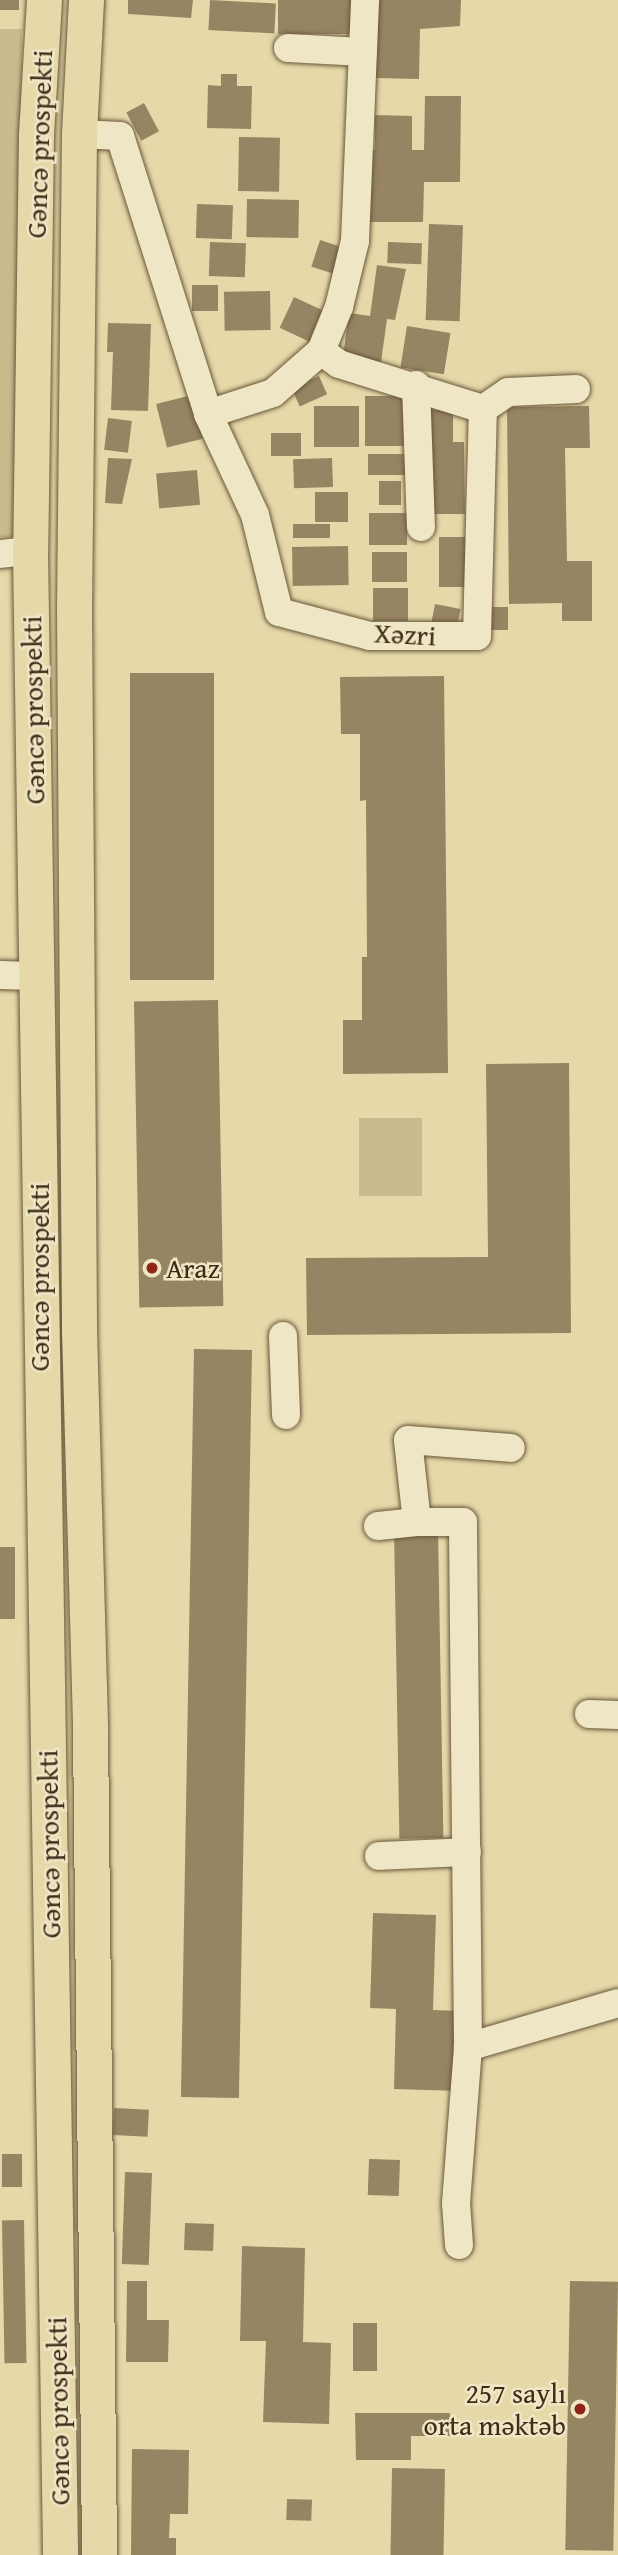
<!DOCTYPE html>
<html>
<head>
<meta charset="utf-8">
<style>
	body { margin:0 }
	#map { position:relative; width:618px; height:2555px; overflow:hidden; background:#e6d8a8; font-family:"Gentium Book Plus",serif }
	div>[style] { position:absolute }
	[style*='--x'] { left:calc(var(--x)*1px); top:calc(var(--y)*1px); width:calc(var(--w)*1px); rotate:calc(var(--a)*1deg) }
	.green>* { inset:0; background:#cabb8f; transform-origin:0 0 }
	.building>* { inset:0; background:#968562; transform-origin:0 0 }
	.roads { filter:drop-shadow(0 0 2px #69573b) drop-shadow(0 0 2px #69573b) }
	.minor>* { height:28px; margin:-14px; padding:0 14px; transform-origin:14px; border-radius:14px; background:#efe6c6 }
	.major>* { height:35px; margin:-17.5px; padding:0 17.5px; transform-origin:17.5px; border-radius:17.5px; background:#e6d8a8 }
	.dots>* { width:19px; height:19px; translate:-50% -50%; box-sizing:border-box; border:4px solid #efe6c6; border-radius:50% }
	span { translate:-50% -50%; white-space:nowrap; text-align:center; line-height:1.15; -webkit-text-stroke:5px #efe6c6; paint-order:stroke }
	.street-label { font-size:28px; color:#3f2c17 }
	.poi-label { font-size:28px; color:#3f2c17 }
	.left { translate:0 -50%; text-align:left }
	.right { translate:-100% -50%; text-align:right }
</style>
</head>
<body>
<div id="map">
	<div class="green">
		<i style="clip-path:polygon(0 29px,22px 29px,18px 536px,0 537px)"></i>
		<i style="left:422px;top:1118px;width:78px;height:63px;rotate:90deg"></i>
	</div>
	<div class="building">
		<i style="left:0;top:0;width:19px;height:10px"></i>
		<i style="clip-path:polygon(128px 0,193px 0,191px 18px,128px 14px)"></i>
		<i style="left:210px;top:0;width:66px;height:30px;rotate:3deg"></i>
		<i style="left:278px;top:0;width:78px;height:34px"></i>
		<i style="clip-path:polygon(376px 0,461px 0,460px 26px,420px 29px,419px 79px,375px 78px)"></i>
		<i style="clip-path:polygon(221px 74px,237px 74px,237px 86px,252px 86px,251px 129px,207px 128px,208px 85px,221px 86px)"></i>
		<i style="clip-path:polygon(425px 96px,461px 96px,460px 182px,424px 182px,423px 222px,368px 222px,369px 150px,375px 150px,375px 115px,412px 116px,412px 150px,424px 150px)"></i>
		<i style="left:144px;top:103px;width:32px;height:20px;rotate:62deg"></i>
		<i style="left:239px;top:137px;width:41px;height:54px;rotate:1deg"></i>
		<i style="left:247px;top:199px;width:52px;height:38px;rotate:1deg"></i>
		<i style="left:197px;top:204px;width:36px;height:34px;rotate:2deg"></i>
		<i style="left:429px;top:224px;width:34px;height:96px;rotate:2deg"></i>
		<i style="left:320px;top:240px;width:25px;height:28px;rotate:18deg"></i>
		<i style="left:210px;top:242px;width:36px;height:34px;rotate:2deg"></i>
		<i style="left:388px;top:242px;width:34px;height:21px;rotate:2deg"></i>
		<i style="clip-path:polygon(377px 265px,406px 269px,395px 320px,387px 319px,381px 362px,343px 356px,349px 313px,370px 316px)"></i>
		<i style="left:192px;top:285px;width:26px;height:26px"></i>
		<i style="left:270px;top:291px;width:39px;height:46px;rotate:89deg"></i>
		<i style="left:294px;top:297px;width:33px;height:34px;rotate:25deg"></i>
		<i style="clip-path:polygon(108px 323px,151px 324px,148px 411px,111px 410px,113px 352px,107px 352px)"></i>
		<i style="left:407px;top:326px;width:44px;height:42px;rotate:9deg"></i>
		<i style="left:319px;top:376px;width:20px;height:30px;rotate:66deg"></i>
		<i style="left:192px;top:395px;width:45px;height:37px;rotate:76deg"></i>
		<i style="left:365px;top:396px;width:43px;height:50px"></i>
		<i style="left:314px;top:406px;width:45px;height:41px"></i>
		<i style="clip-path:polygon(589px 406px,590px 448px,565px 448px,567px 561px,592px 561px,592px 621px,562px 621px,562px 603px,509px 604px,507px 407px)"></i>
		<i style="clip-path:polygon(423px 410px,453px 410px,453px 442px,464px 442px,465px 514px,425px 514px)"></i>
		<i style="left:108px;top:418px;width:24px;height:32px;rotate:7deg"></i>
		<i style="left:271px;top:433px;width:30px;height:23px"></i>
		<i style="left:368px;top:454px;width:37px;height:21px"></i>
		<i style="clip-path:polygon(108px 458px,132px 459px,122px 504px,105px 503px)"></i>
		<i style="left:332px;top:458px;width:29px;height:39px;rotate:88deg"></i>
		<i style="left:197px;top:470px;width:35px;height:41px;rotate:85deg"></i>
		<i style="left:379px;top:481px;width:22px;height:24px"></i>
		<i style="left:315px;top:492px;width:33px;height:30px"></i>
		<i style="left:369px;top:513px;width:38px;height:32px"></i>
		<i style="left:293px;top:524px;width:37px;height:14px"></i>
		<i style="left:439px;top:537px;width:32px;height:50px"></i>
		<i style="left:348px;top:546px;width:39px;height:56px;rotate:89deg"></i>
		<i style="left:372px;top:552px;width:35px;height:30px"></i>
		<i style="left:373px;top:588px;width:35px;height:33px"></i>
		<i style="left:435px;top:604px;width:26px;height:19px;rotate:11deg"></i>
		<i style="left:486px;top:607px;width:22px;height:23px"></i>
		<i style="left:214px;top:673px;width:307px;height:84px;rotate:90deg"></i>
		<i style="clip-path:polygon(444px 676px,448px 1073px,343px 1074px,343px 1020px,362px 1020px,362px 957px,367px 957px,366px 800px,360px 801px,360px 734px,341px 734px,340px 677px)"></i>
		<i style="left:218px;top:1000px;width:306px;height:84px;rotate:89deg"></i>
		<i style="clip-path:polygon(569px 1063px,571px 1333px,307px 1335px,306px 1258px,488px 1257px,486px 1064px)"></i>
		<i style="left:194px;top:1349px;width:58px;height:748px;rotate:1deg"></i>
		<i style="left:438px;top:1529px;width:309px;height:44px;rotate:89deg"></i>
		<i style="left:0;top:1547px;width:15px;height:72px"></i>
		<i style="clip-path:polygon(373px 1913px,436px 1915px,433px 2010px,462px 2011px,459px 2091px,394px 2089px,396px 2009px,370px 2008px)"></i>
		<i style="left:114px;top:2108px;width:35px;height:27px;rotate:3deg"></i>
		<i style="left:2px;top:2154px;width:20px;height:33px"></i>
		<i style="left:369px;top:2159px;width:31px;height:36px;rotate:2deg"></i>
		<i style="left:125px;top:2172px;width:27px;height:92px;rotate:2deg"></i>
		<i style="left:24px;top:2220px;width:143px;height:22px;rotate:89deg"></i>
		<i style="left:185px;top:2223px;width:29px;height:27px;rotate:2deg"></i>
		<i style="clip-path:polygon(242px 2246px,305px 2248px,303px 2342px,331px 2343px,329px 2424px,263px 2422px,266px 2341px,240px 2341px)"></i>
		<i style="clip-path:polygon(127px 2281px,147px 2281px,147px 2320px,169px 2320px,168px 2362px,126px 2362px)"></i>
		<i style="left:570px;top:2281px;width:48px;height:269px;rotate:1deg"></i>
		<i style="left:353px;top:2323px;width:24px;height:48px"></i>
		<i style="clip-path:polygon(355px 2413px,450px 2413px,450px 2436px,411px 2436px,411px 2460px,356px 2460px)"></i>
		<i style="clip-path:polygon(132px 2449px,189px 2450px,188px 2514px,170px 2514px,169px 2538px,176px 2538px,176px 2555px,131px 2555px)"></i>
		<i style="left:392px;top:2468px;width:53px;height:87px;rotate:1deg"></i>
		<i style="left:287px;top:2499px;width:25px;height:21px;rotate:2deg"></i>
	</div>
	<div class="roads">
		<div class="minor">
			<i style="--x:288;--y:48;--w:75;--a:3.1"></i>
			<i style="--x:79;--y:134;--w:41;--a:2.8"></i>
			<i style="--x:120;--y:136;--w:292;--a:72.4"></i>
			<i style="--x:208;--y:414;--w:68;--a:-17.9"></i>
			<i style="--x:273;--y:393;--w:64;--a:-41.2"></i>
			<i style="--x:321;--y:351;--w:48;--a:-67.8"></i>
			<i style="--x:339;--y:307;--w:68;--a:-76.4"></i>
			<i style="--x:355;--y:241;--w:241;--a:-87.6"></i>
			<i style="--x:321;--y:351;--w:22;--a:36"></i>
			<i style="--x:339;--y:364;--w:151;--a:17.4"></i>
			<i style="--x:483;--y:409;--w:30;--a:-34"></i>
			<i style="--x:508;--y:392;--w:68;--a:-2.5"></i>
			<i style="--x:416;--y:385;--w:142;--a:88"></i>
			<i style="--x:208;--y:414;--w:111;--a:65"></i>
			<i style="--x:255;--y:515;--w:100;--a:76.1"></i>
			<i style="--x:279;--y:612;--w:94;--a:14.8"></i>
			<i style="--x:370;--y:636;--w:107;--a:0"></i>
			<i style="--x:477;--y:636;--w:227;--a:-88.5"></i>
			<i style="--x:0;--y:554;--w:30;--a:-6"></i>
			<i style="--x:0;--y:975;--w:38;--a:2"></i>
			<i style="--x:283;--y:1336;--w:79;--a:87.8"></i>
			<i style="--x:378;--y:1526;--w:39;--a:-6"></i>
			<i style="--x:589;--y:1714;--w:29;--a:2"></i>
			<i style="--x:379;--y:1856;--w:88;--a:-2.6"></i>
			<i style="--x:468;--y:2047;--w:156;--a:-16.3"></i>
			<i style="--x:459;--y:2245;--w:42;--a:-94.1"></i>
			<i style="--x:456;--y:2203;--w:156;--a:-85.6"></i>
			<i style="--x:468;--y:2047;--w:525;--a:-90.55"></i>
			<i style="--x:463;--y:1522;--w:46;--a:180"></i>
			<i style="--x:417;--y:1522;--w:82;--a:-96.3"></i>
			<i style="--x:408;--y:1440;--w:103;--a:4.4"></i>
		</div>
		<div class="major">
			<i style="--x:44;--y:0;--w:135;--a:93.4"></i>
			<i style="--x:36;--y:135;--w:416;--a:90.8"></i>
			<i style="--x:30;--y:551;--w:2004;--a:89.14"></i>
			<i style="--x:86;--y:0;--w:134;--a:93"></i>
			<i style="--x:79;--y:134;--w:473;--a:90.6"></i>
			<i style="--x:74;--y:607;--w:723;--a:89.6"></i>
			<i style="--x:79;--y:1330;--w:400;--a:88.4"></i>
			<i style="--x:90;--y:1730;--w:825;--a:89.37"></i>
		</div>
	</div>
	<div class="dots">
		<i style="left:152px;top:1268px;background:#8f2418"></i>
		<i style="left:580px;top:2409px;background:#8f2418"></i>
	</div>
	<div class="street-label">
		<span style="left:39px;top:144px;rotate:-88deg">Gəncə prospekti</span>
		<span style="left:405px;top:634px;rotate:3deg">Xəzri</span>
		<span style="left:33px;top:710px;rotate:-91deg">Gəncə prospekti</span>
		<span style="left:39px;top:1277px;rotate:-90deg">Gəncə prospekti</span>
		<span style="left:49px;top:1844px;rotate:-91deg">Gəncə prospekti</span>
		<span style="left:58px;top:2411px;rotate:-91deg">Gəncə prospekti</span>
	</div>
	<div class="poi-label">
		<span class="left" style="left:166px;top:1268px">Araz</span>
		<span class="right" style="left:566px;top:2409px">257 saylı<br>orta məktəb</span>
	</div>
</div>
</body>
</html>
